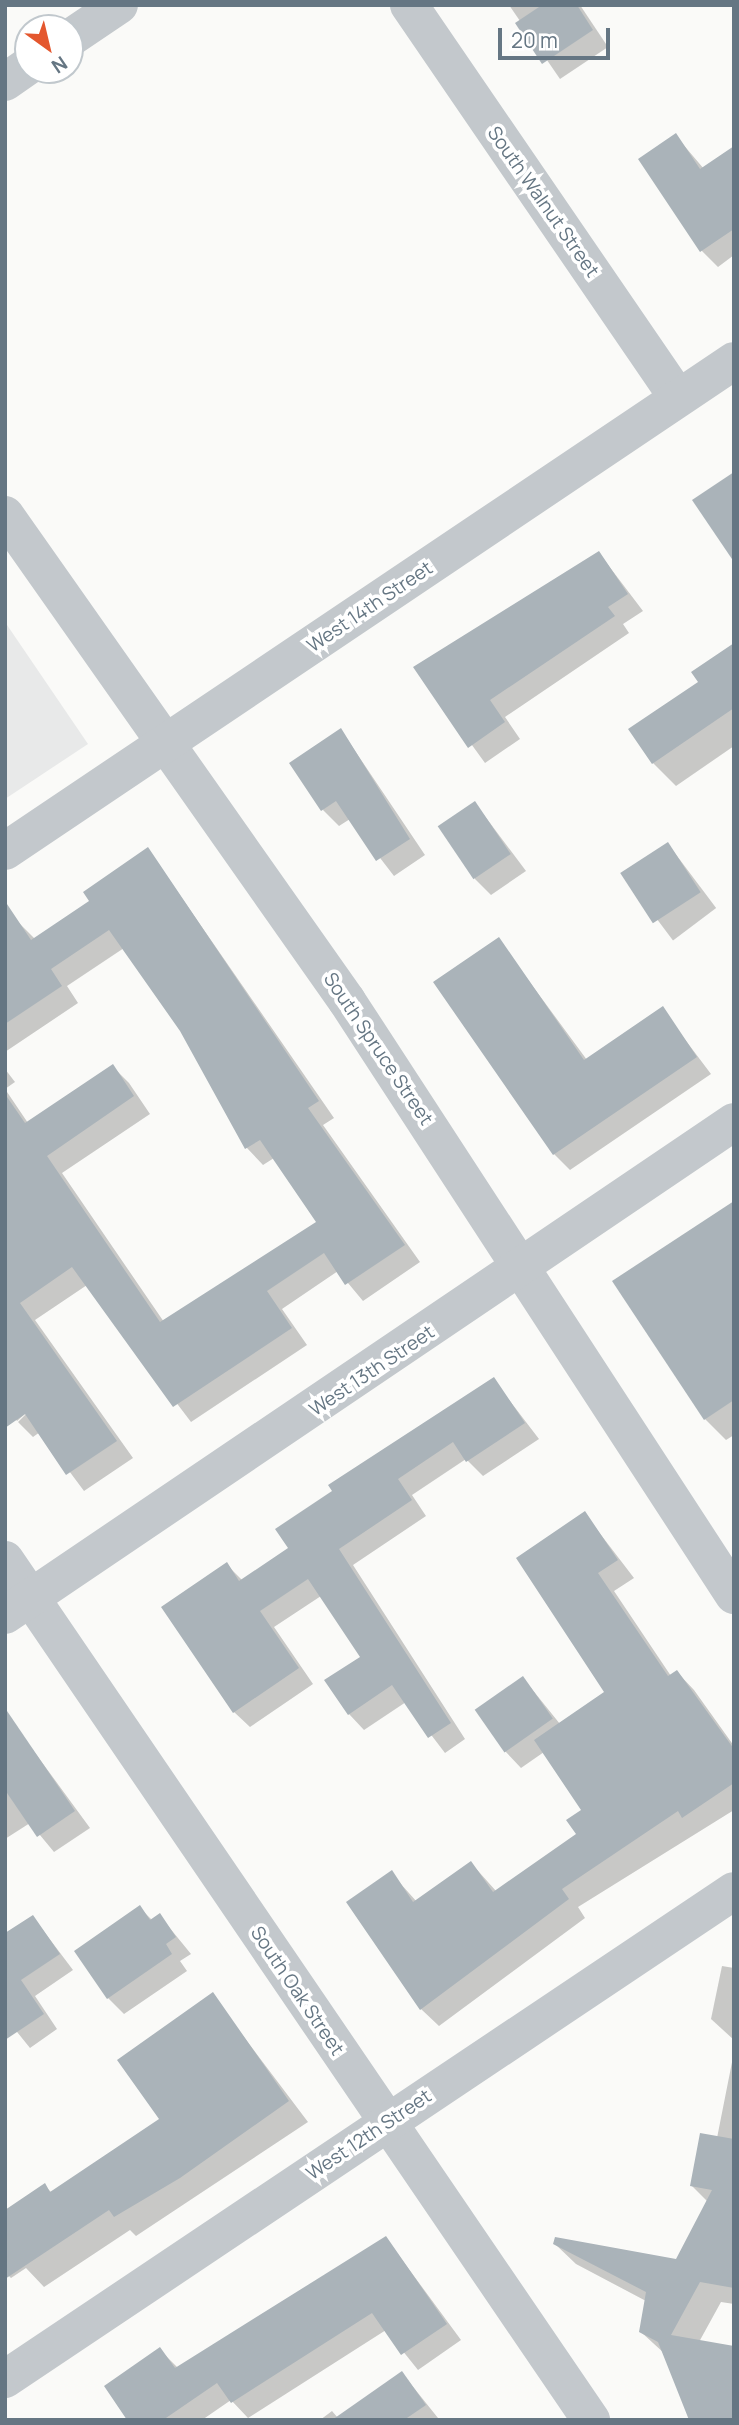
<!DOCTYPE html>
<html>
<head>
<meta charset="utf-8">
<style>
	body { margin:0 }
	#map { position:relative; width:739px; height:2425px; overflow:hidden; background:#fafaf8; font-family:Manrope,sans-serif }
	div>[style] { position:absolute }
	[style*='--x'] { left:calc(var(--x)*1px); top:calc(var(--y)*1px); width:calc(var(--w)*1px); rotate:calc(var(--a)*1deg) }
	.built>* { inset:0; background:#e8e9e9 }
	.shadow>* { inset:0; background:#0003; transform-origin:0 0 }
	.building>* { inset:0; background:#aab3b9; transform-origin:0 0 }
	.street>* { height:38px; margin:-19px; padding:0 19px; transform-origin:19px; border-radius:19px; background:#c3c8cc }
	span { translate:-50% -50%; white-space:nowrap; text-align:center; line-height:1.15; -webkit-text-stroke:7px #fff; paint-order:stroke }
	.street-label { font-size:19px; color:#657683 }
	.frame { position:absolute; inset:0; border:7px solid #657683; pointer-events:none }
	.north { position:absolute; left:14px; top:14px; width:70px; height:70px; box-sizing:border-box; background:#fff; border:2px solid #c1c8cd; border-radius:50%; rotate:146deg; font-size:19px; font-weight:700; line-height:28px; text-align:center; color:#657683 }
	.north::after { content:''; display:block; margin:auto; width:24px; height:32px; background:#e4572e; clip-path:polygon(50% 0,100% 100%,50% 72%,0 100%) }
	.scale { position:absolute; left:498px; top:28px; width:112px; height:32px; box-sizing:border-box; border:4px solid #657683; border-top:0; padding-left:9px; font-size:21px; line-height:24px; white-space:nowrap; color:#657683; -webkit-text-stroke:5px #fff; paint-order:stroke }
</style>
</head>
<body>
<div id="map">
	<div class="built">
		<i style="clip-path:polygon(5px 622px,88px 744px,5px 799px)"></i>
	</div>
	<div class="shadow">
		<i style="clip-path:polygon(509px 5px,580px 5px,608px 47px,560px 79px)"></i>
		<i style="clip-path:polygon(676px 136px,704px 169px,734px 148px,734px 255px,718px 267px,702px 251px)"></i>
		<i style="clip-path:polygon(599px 553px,643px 611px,623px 624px,629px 633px,505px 717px,520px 739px,485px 763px,416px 668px)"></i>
		<i style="clip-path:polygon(734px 645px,734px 746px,676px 786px,653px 763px,700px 683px)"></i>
		<i style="clip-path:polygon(341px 730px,425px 855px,394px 876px,350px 819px,339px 826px,323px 810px)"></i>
		<i style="clip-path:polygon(475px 803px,526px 871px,491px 895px,475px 879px)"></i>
		<i style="left:668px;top:844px;width:80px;height:54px;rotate:53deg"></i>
		<i style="clip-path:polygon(148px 849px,334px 1118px,323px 1125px,420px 1262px,363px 1301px,338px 1271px,282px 1309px,307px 1345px,191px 1422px,87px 1285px,35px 1320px,133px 1458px,84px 1491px,40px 1432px,33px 1437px,18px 1422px,32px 1408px,17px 1421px,5px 1404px,5px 1089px,28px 1123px,112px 1066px,129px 1083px,150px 1114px,62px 1173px,164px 1322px,318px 1223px,274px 1158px,263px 1165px,247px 1148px,181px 1030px,124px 948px,67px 986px,78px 1003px,5px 1052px,5px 929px,17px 921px,35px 939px,91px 901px)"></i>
		<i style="clip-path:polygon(498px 939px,587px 1060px,662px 1009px,711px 1074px,570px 1170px,554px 1154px)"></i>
		<i style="clip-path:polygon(5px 1069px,15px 1082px,5px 1089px)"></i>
		<i style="clip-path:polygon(734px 1204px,734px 1435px,726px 1440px,705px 1419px)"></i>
		<i style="clip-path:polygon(493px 1379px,539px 1439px,483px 1476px,466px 1459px,412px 1495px,426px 1516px,353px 1565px,465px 1739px,445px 1753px,406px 1702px,364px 1730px,349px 1714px,362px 1657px,321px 1596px,274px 1627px,313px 1684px,250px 1727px,234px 1712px,226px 1564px,243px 1581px,290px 1548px)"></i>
		<i style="clip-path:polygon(585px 1514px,634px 1578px,614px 1591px,671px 1676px,677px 1672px,694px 1690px,734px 1746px,734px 1810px,578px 1907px,585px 1918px,439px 2026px,421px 2009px,391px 1873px,417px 1902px,471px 1863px,496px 1891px,578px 1835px,584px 1810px,544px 1752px,521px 1768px,505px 1751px,523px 1678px,560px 1724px,607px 1693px)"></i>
		<i style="clip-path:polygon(22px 1735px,90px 1828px,54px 1852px,30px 1823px,5px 1839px,5px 1746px)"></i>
		<i style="clip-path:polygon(140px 1908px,152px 1920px,160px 1916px,191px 1954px,180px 1961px,187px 1971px,124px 2014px,108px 1998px)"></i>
		<i style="clip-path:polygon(33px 1917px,73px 1970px,35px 1996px,57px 2029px,30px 2048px,5px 2017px)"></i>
		<i style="clip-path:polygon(722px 1966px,734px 1968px,734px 2040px,711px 2019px)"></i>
		<i style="clip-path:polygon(216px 2000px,308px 2122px,136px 2236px,130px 2230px,44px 2287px,26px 2268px,11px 2278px,5px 2272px,45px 2186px,52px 2193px,161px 2119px)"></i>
		<i style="clip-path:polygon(734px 2052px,734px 2304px,721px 2302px,699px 2342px,665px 2354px,641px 2332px,646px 2301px,576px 2264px,555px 2244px,677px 2261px,708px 2202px,692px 2186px,717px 2138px)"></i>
		<i style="clip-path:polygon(386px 2238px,461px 2340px,418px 2370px,386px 2330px,248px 2418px,231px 2400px,202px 2420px,129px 2420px,160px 2350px,178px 2368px)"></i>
		<i style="clip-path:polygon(402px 2373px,438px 2418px,320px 2420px,332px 2411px,338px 2418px)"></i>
	</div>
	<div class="building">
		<i style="clip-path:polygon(542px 5px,577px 5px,593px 30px,542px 64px,515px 23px)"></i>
		<i style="clip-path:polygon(676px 133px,700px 169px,734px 146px,734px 229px,700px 252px,638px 159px)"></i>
		<i style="clip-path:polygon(734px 472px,734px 562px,692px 500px)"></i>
		<i style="clip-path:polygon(599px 551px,628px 594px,608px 607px,615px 616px,490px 700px,505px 722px,468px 748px,413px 667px)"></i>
		<i style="clip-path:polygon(734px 643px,734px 708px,652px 764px,628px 729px,698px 682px,691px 672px)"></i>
		<i style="clip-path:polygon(341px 728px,410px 839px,376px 861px,336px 801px,321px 811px,289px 763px)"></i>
		<i style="left:475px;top:801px;width:64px;height:45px;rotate:56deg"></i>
		<i style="left:668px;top:842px;width:60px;height:57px;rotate:57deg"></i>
		<i style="clip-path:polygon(148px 847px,319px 1101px,308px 1108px,405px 1245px,345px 1285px,324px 1253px,267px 1291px,292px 1328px,173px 1407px,72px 1267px,20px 1303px,117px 1441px,66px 1475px,25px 1414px,5px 1428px,5px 1094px,25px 1123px,113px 1064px,134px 1096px,47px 1156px,160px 1322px,316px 1222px,260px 1140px,245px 1149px,180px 1031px,109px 930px,51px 969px,62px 986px,5px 1024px,5px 901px,31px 940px,89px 901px,83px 892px)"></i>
		<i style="clip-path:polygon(499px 937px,584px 1060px,663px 1006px,697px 1057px,553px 1155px,433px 982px)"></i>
		<i style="clip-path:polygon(734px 1201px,734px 1400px,704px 1420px,612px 1281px)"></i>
		<i style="clip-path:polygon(494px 1377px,525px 1423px,466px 1462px,453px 1442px,398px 1479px,412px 1500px,339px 1549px,451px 1723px,428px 1738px,392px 1685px,348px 1715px,324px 1680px,360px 1657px,308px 1579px,260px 1611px,299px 1668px,233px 1713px,161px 1607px,227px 1562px,239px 1581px,288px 1548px,275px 1529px,332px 1491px,328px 1485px)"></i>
		<i style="clip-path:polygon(585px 1511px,618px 1560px,598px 1573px,668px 1676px,677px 1670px,734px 1749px,734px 1783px,682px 1818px,678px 1811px,562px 1889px,569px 1899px,420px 2010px,346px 1902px,392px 1870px,413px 1902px,471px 1861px,493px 1892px,576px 1834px,566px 1820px,581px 1810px,534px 1740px,604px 1692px,516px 1558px)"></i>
		<i style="left:523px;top:1676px;width:52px;height:59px;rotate:55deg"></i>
		<i style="clip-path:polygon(5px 1708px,75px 1811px,37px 1837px,5px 1790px)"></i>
		<i style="clip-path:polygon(140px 1905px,150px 1920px,160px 1913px,176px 1937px,166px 1944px,172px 1954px,107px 1999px,74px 1951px)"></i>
		<i style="clip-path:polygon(33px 1915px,60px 1954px,21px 1980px,44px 2014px,5px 2040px,5px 1933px)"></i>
		<i style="clip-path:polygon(213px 1992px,289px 2101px,180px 2178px,114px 2217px,109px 2210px,5px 2279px,5px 2210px,45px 2183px,50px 2192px,159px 2119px,117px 2060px)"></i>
		<i style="clip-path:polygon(700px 2133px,734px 2139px,734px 2288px,700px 2282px,671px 2335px,734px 2346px,734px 2420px,689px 2420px,658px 2342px,639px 2332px,646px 2292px,553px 2244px,555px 2237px,676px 2259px,712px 2190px,690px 2186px)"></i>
		<i style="clip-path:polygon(386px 2236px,447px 2324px,401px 2355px,372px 2313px,231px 2403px,217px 2383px,163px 2420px,127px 2420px,104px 2386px,160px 2347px,175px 2368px)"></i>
		<i style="clip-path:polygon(402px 2371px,426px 2405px,404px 2420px,332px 2420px)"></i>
	</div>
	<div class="street">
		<i style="--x:409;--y:5;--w:476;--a:55.6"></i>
		<i style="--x:70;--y:38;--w:59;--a:-34"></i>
		<i style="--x:5;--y:82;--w:28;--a:-35"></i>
		<i style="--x:5;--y:515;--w:594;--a:54.87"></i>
		<i style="--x:347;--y:1001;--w:709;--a:56.92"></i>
		<i style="--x:5;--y:851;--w:878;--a:-33.91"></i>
		<i style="--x:5;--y:1560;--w:1041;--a:55.73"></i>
		<i style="--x:5;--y:1615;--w:880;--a:-34.07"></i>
		<i style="--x:5;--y:2379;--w:877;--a:-33.8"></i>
	</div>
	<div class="street-label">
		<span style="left:543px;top:202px;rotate:55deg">South Walnut Street</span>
		<span style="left:370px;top:607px;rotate:-34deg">West 14th Street</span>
		<span style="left:378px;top:1049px;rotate:56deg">South Spruce Street</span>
		<span style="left:372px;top:1371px;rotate:-34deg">West 13th Street</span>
		<span style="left:297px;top:1991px;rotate:56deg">South Oak Street</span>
		<span style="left:369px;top:2135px;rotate:-34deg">West 12th Street</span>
	</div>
	<div class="frame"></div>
	<div class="north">N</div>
	<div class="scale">20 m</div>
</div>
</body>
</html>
